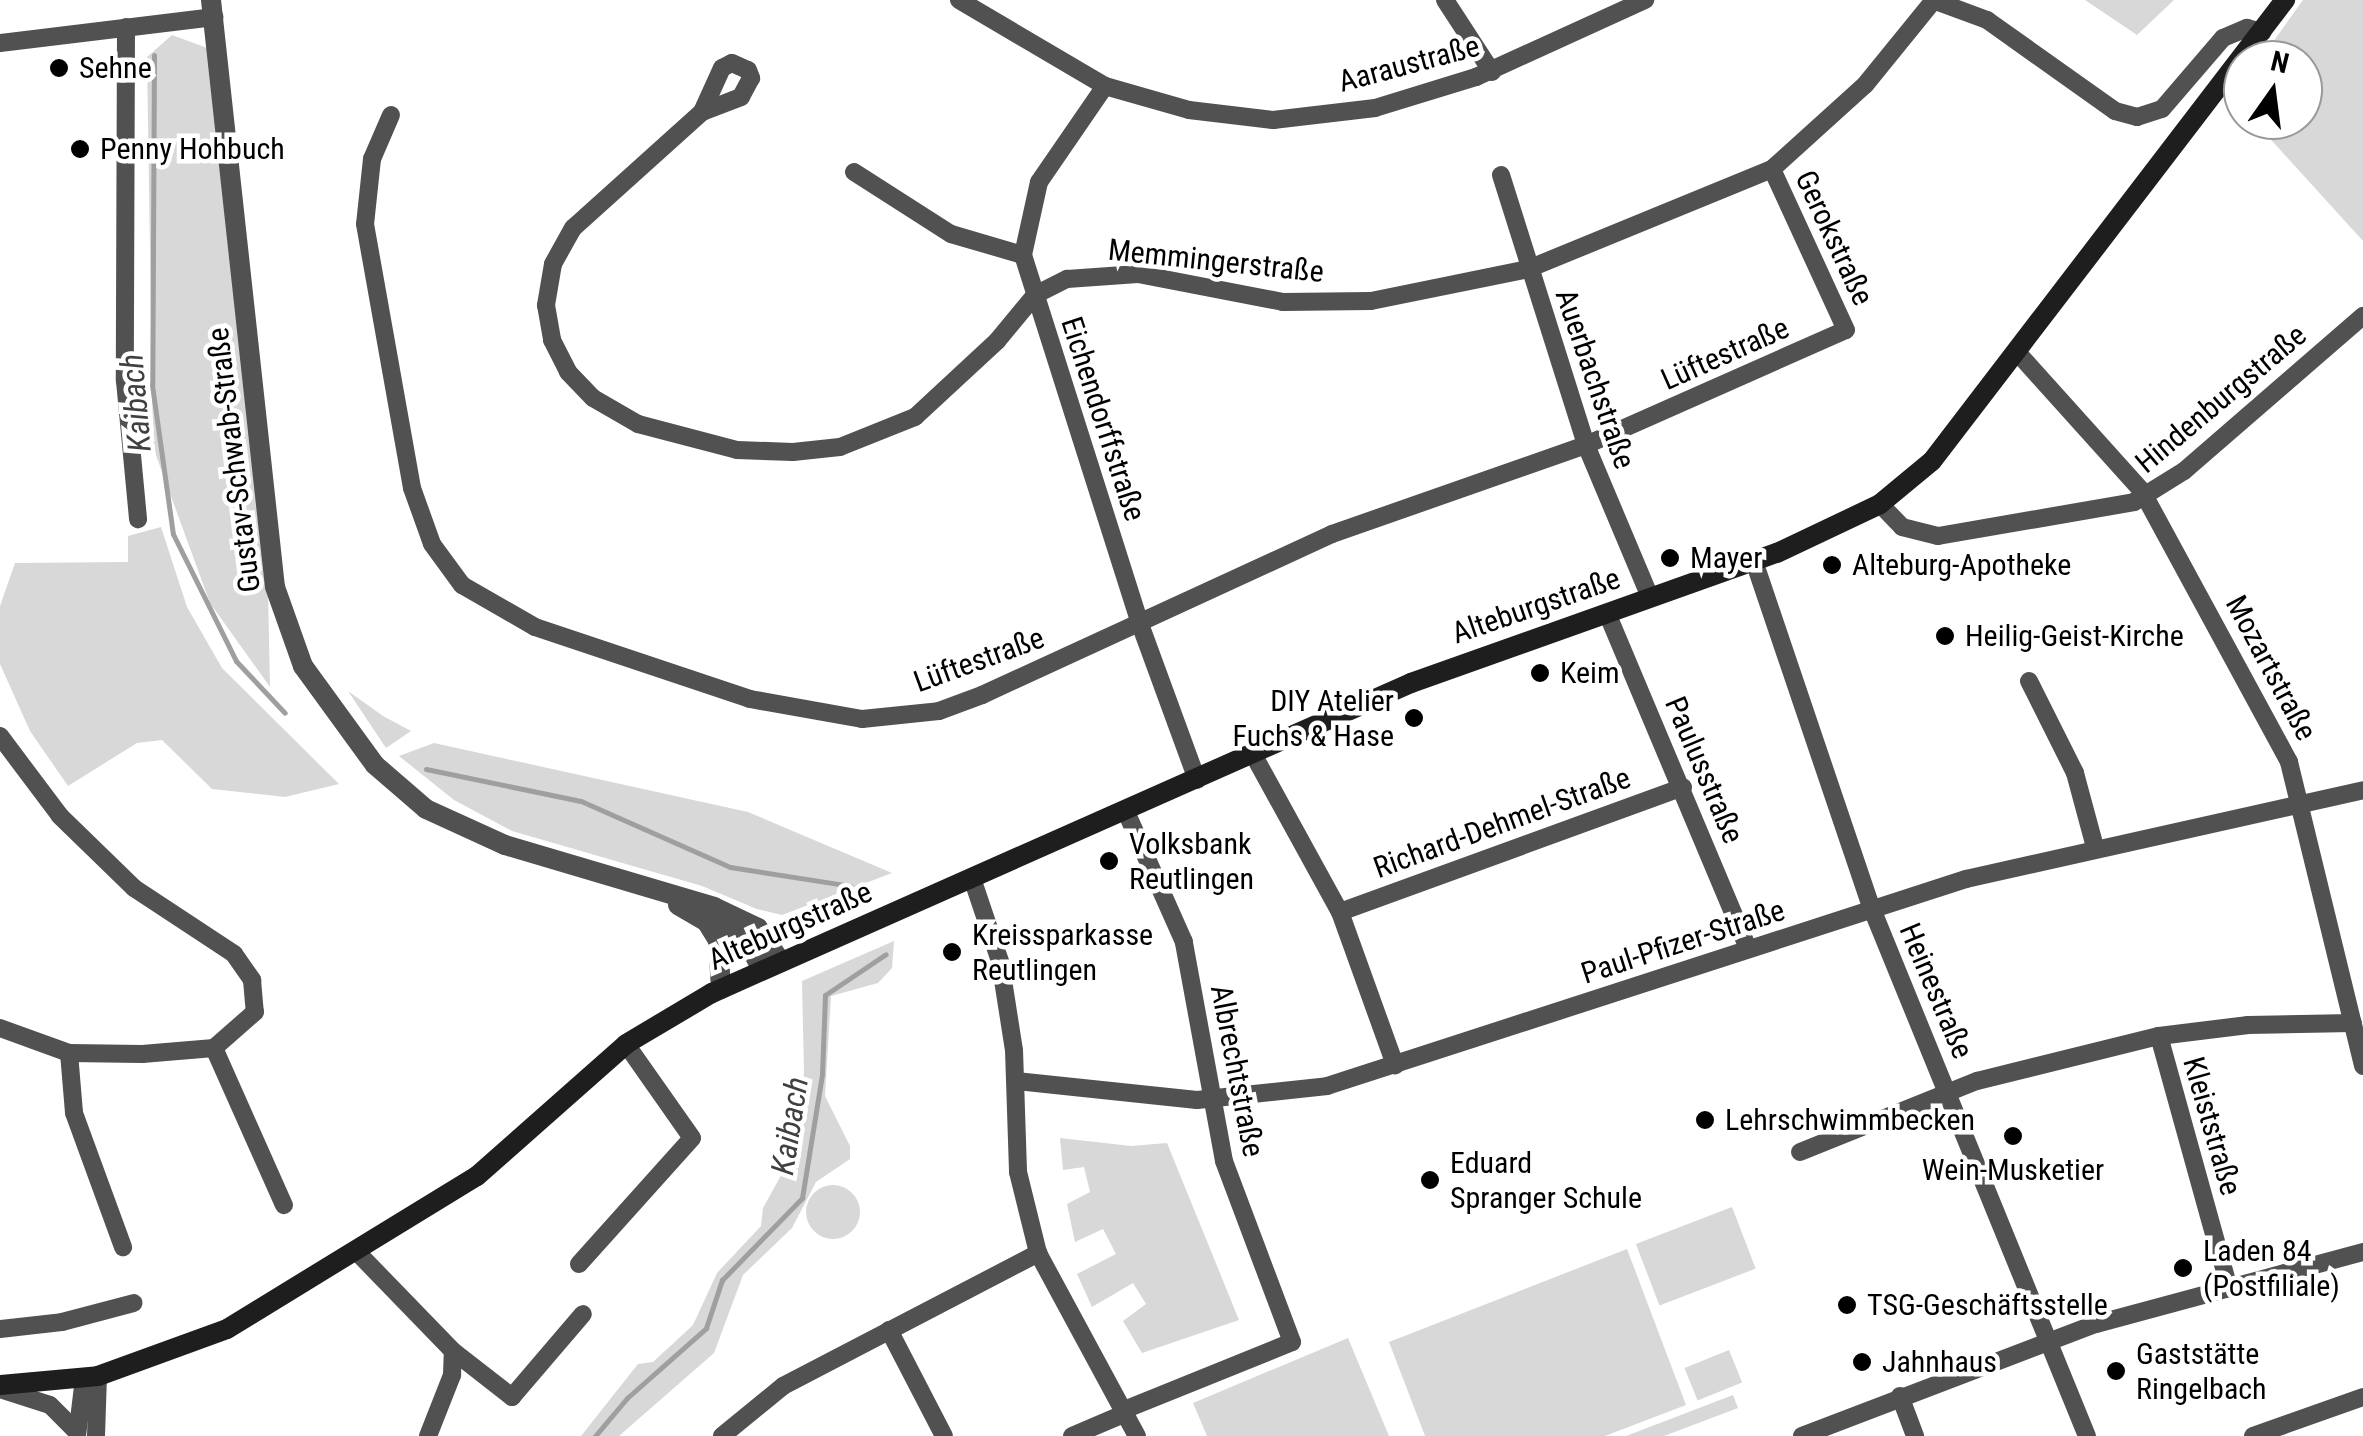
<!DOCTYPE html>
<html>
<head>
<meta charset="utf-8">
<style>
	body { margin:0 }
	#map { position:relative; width:2363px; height:1436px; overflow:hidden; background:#fff; font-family:"Roboto Condensed",sans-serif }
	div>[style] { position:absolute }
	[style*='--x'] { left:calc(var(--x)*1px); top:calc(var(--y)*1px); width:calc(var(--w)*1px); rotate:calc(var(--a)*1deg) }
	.green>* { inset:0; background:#d8d8d8; transform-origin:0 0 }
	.round { border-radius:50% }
	.stream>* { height:5px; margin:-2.5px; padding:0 2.5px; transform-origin:2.5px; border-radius:2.5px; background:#9f9f9f }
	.minor>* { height:18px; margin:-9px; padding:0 9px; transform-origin:9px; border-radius:9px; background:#515151 }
	.tertiary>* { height:20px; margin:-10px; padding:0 10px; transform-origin:10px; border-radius:10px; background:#515151 }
	.secondary>* { height:20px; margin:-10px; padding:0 10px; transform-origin:10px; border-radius:10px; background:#1e1e1e }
	.dots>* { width:28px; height:28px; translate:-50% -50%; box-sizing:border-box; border:5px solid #fff; border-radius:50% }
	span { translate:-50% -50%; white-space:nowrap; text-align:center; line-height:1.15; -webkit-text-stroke:9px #fff; paint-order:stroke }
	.street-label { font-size:30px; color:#000 }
	.poi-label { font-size:30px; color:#000 }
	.left { translate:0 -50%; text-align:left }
	.right { translate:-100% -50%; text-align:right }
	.water-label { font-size:32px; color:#404040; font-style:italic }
	.north { position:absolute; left:2223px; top:40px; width:100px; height:100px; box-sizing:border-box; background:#fff; border:2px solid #999; border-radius:50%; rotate:14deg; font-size:28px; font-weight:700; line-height:40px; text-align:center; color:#000 }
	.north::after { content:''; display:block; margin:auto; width:35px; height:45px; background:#000; clip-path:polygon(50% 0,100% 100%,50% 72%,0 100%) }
</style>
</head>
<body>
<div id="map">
	<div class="green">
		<i style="clip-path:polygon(2085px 0,2174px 0,2137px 35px)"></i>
		<i style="clip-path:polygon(2303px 0,2363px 0,2363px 241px,2253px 120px,2303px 120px,2303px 60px,2260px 60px)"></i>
		<i style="clip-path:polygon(172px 35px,210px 49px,268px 590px,270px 687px,210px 603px,153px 447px,147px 57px)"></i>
		<i style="clip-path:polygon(161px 527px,187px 607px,222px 668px,339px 784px,285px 797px,212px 789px,162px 740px,137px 743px,68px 786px,30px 731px,0 664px,0 606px,15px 563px,128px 562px,128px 536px)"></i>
		<i style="clip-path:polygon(348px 691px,383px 716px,411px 731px,386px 748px)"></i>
		<i style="clip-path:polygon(434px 743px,748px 812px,892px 873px,782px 915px,757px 909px,702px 886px,512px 831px,454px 800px,399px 756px)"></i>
		<i style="clip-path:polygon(894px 941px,892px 968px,878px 983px,831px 996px,825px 1096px,850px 1146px,850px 1159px,816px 1182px,792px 1228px,743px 1275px,714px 1353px,619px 1436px,581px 1436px,638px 1364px,653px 1362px,693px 1325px,717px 1273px,761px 1226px,763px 1208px,789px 1161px,804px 1073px,802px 981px)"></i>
		<i style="clip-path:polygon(1060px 1138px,1131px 1146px,1167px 1143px,1239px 1320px,1142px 1353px,1123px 1321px,1146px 1304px,1133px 1283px,1092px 1307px,1077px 1274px,1116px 1254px,1103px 1229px,1075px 1242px,1067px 1204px,1090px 1192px,1084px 1167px,1063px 1170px)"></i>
		<i class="round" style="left:806px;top:1185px;width:54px;height:54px"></i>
		<i style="left:1732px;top:1207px;width:66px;height:103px;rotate:69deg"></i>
		<i style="clip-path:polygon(1627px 1249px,1686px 1405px,1605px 1436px,1425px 1436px,1389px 1342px)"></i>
		<i style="clip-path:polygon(1348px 1338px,1389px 1436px,1207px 1436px,1193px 1403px)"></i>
		<i style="left:1729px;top:1350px;width:35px;height:48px;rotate:68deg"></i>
		<i style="clip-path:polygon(1733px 1395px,1738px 1408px,1664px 1436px,1626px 1436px)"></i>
	</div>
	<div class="stream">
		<i style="--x:154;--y:55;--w:330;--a:90.3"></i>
		<i style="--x:152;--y:385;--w:150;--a:82"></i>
		<i style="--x:173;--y:534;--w:142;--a:63.6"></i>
		<i style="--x:236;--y:661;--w:71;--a:46.7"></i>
		<i style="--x:426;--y:769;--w:158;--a:11.7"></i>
		<i style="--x:581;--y:801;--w:163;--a:23.9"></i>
		<i style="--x:730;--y:867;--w:122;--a:8.9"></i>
		<i style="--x:595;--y:1436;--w:50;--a:-49.9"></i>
		<i style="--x:627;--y:1398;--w:106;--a:-41.5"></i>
		<i style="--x:706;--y:1328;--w:51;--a:-71.6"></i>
		<i style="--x:722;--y:1280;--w:115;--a:-45.7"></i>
		<i style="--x:802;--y:1198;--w:126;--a:-80.8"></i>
		<i style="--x:822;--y:1074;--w:79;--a:-87.8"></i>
		<i style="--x:825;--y:995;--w:73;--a:-33.9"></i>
	</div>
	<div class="minor">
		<i style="--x:959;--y:0;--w:169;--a:30.5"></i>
		<i style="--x:1105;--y:86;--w:87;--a:15.9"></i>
		<i style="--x:1189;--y:110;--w:85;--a:6.8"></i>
		<i style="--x:1273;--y:120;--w:103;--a:-6.7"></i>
		<i style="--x:1375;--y:108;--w:106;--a:-17.1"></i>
		<i style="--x:1476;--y:77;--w:186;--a:-24.5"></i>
		<i style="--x:1445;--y:0;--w:86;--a:56.9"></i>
		<i style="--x:1933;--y:0;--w:58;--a:20.3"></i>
		<i style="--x:1987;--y:20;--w:157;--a:35.4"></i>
		<i style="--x:2115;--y:111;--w:23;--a:15"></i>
		<i style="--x:2137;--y:117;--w:26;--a:-18"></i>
		<i style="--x:2162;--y:109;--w:94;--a:-49.3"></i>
		<i style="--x:2223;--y:38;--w:26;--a:-23"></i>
		<i style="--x:2247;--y:28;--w:16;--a:15"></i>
		<i style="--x:126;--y:27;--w:354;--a:90.2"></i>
		<i style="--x:125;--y:381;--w:139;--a:84.6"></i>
		<i style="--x:0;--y:43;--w:216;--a:-6.9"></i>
		<i style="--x:1105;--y:86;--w:116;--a:124.5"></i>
		<i style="--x:1039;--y:182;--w:75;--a:102.4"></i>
		<i style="--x:1023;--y:255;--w:387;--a:72.4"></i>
		<i style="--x:1140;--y:624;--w:166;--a:69.9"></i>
		<i style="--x:702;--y:112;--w:48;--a:-65.6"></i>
		<i style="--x:722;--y:68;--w:11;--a:-27"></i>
		<i style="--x:732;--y:63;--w:17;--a:24"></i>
		<i style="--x:748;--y:70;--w:9;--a:69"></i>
		<i style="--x:751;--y:78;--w:21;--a:118"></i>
		<i style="--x:741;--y:97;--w:42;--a:159"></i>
		<i style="--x:702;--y:112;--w:173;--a:138"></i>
		<i style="--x:573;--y:228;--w:41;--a:119.1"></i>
		<i style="--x:553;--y:264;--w:42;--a:99.7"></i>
		<i style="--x:546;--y:305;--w:36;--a:80"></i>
		<i style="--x:552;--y:340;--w:36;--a:63"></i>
		<i style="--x:568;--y:372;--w:36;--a:46"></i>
		<i style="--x:593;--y:398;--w:52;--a:30"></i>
		<i style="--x:638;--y:424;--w:102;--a:14.7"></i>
		<i style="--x:737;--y:450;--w:56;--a:2"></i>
		<i style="--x:793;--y:452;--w:47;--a:-6.1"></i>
		<i style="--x:840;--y:447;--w:81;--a:-21.8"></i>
		<i style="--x:915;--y:417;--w:112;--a:-42.8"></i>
		<i style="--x:997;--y:341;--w:60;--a:-50.4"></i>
		<i style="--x:1035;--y:295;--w:36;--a:-27"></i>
		<i style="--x:1067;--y:279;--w:71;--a:-4"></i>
		<i style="--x:1138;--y:274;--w:148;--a:10.9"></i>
		<i style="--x:1283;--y:302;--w:88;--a:-0.7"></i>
		<i style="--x:1371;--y:301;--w:160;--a:-11.5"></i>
		<i style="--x:1528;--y:269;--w:264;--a:-22.3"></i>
		<i style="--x:1772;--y:169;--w:125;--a:-42.1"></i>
		<i style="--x:1865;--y:85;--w:109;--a:-50.9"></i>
		<i style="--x:391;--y:115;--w:48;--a:113.4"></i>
		<i style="--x:372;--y:159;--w:65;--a:96.1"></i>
		<i style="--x:365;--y:224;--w:268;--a:79.9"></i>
		<i style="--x:412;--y:488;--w:59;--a:70.3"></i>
		<i style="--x:432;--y:544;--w:51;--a:53.8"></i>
		<i style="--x:462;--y:585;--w:84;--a:29.9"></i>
		<i style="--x:535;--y:627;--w:227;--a:18.5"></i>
		<i style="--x:750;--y:699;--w:114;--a:10.1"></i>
		<i style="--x:862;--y:719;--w:77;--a:-5.9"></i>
		<i style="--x:939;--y:711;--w:46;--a:-20.4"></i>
		<i style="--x:982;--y:695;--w:385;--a:-24.7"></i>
		<i style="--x:1332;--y:534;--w:269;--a:-19.3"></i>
		<i style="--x:1586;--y:445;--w:284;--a:-23.9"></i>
		<i style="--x:1846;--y:330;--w:177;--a:-114.7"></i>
		<i style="--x:854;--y:172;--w:115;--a:32.6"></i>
		<i style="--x:951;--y:234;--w:75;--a:16.3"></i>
		<i style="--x:1501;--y:175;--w:283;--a:72.5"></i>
		<i style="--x:1586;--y:445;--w:165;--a:67.2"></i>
		<i style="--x:2016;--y:351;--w:188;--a:48"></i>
		<i style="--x:2142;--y:491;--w:308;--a:61.5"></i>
		<i style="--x:2289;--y:762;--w:313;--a:76.3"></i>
		<i style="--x:1880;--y:504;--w:32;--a:46"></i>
		<i style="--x:1902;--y:527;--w:37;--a:14"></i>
		<i style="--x:1938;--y:536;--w:199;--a:-9.8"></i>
		<i style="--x:2134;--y:502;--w:59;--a:-31.8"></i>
		<i style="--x:2184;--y:471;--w:237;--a:-40.9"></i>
		<i style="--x:1754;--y:561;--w:367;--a:71.3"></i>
		<i style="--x:1872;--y:909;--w:569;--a:67.81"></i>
		<i style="--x:1607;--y:613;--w:364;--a:67.2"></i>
		<i style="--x:2029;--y:681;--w:103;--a:63.4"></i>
		<i style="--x:2075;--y:773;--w:77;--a:74.9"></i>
		<i style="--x:0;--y:736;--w:100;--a:53.1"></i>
		<i style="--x:60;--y:816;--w:103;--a:44.2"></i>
		<i style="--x:134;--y:888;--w:120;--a:33.4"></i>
		<i style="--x:234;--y:954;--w:32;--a:55"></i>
		<i style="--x:252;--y:980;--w:32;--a:85"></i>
		<i style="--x:255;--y:1012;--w:55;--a:138.7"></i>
		<i style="--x:214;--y:1048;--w:72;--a:175.2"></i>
		<i style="--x:142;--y:1054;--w:73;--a:-179.2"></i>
		<i style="--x:69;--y:1053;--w:73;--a:-160.1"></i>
		<i style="--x:1253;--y:754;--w:180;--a:61.2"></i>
		<i style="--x:1340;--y:912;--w:163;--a:70.2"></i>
		<i style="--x:973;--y:881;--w:84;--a:71.4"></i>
		<i style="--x:1000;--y:961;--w:90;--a:81.1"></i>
		<i style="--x:1014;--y:1050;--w:122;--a:88.1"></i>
		<i style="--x:1018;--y:1172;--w:83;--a:76.1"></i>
		<i style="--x:1038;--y:1253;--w:208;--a:61.6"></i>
		<i style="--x:1340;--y:912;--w:365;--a:-20"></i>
		<i style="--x:2159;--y:1036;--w:262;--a:74.5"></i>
		<i style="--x:214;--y:1048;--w:172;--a:66"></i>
		<i style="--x:69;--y:1053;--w:60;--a:85.2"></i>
		<i style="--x:74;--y:1113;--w:143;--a:69.9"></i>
		<i style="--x:1016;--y:1081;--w:182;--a:6"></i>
		<i style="--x:1197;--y:1100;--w:131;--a:-6.1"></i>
		<i style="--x:1327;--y:1086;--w:672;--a:-17.95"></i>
		<i style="--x:1966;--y:879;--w:407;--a:-12.6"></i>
		<i style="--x:1800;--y:1152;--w:191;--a:-21.9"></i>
		<i style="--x:1977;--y:1081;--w:187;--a:-13.9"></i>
		<i style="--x:2159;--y:1036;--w:90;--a:-7"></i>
		<i style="--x:2248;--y:1025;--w:105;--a:-1.1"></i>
		<i style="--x:356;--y:1251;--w:139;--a:45.9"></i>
		<i style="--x:453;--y:1351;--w:75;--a:37.9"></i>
		<i style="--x:512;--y:1397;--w:109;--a:-49.5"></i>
		<i style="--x:579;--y:1264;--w:169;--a:-48.1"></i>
		<i style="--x:692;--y:1138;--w:115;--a:-125.1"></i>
		<i style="--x:0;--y:1329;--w:62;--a:-6.4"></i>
		<i style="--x:62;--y:1322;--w:74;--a:-14.8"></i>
		<i style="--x:889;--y:1330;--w:119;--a:62.6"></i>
		<i style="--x:0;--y:1389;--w:52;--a:17.7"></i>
		<i style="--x:50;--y:1405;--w:38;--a:45"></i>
		<i style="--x:1900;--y:1396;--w:43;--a:69.4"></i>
		<i style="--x:1124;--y:1410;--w:181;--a:-22"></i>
		<i style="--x:1292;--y:1342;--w:193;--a:-110.6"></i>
		<i style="--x:1224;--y:1161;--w:223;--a:-100.4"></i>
		<i style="--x:1184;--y:942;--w:142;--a:-114"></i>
		<i style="--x:77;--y:1436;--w:58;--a:-83.1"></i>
		<i style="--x:96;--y:1436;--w:60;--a:-88.1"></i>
		<i style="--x:428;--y:1436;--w:66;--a:-68.5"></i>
		<i style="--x:452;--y:1375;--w:24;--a:-88"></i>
		<i style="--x:722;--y:1436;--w:79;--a:-39.3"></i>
		<i style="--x:783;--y:1386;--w:288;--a:-27.5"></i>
		<i style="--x:1072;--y:1436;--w:59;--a:-23.1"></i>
		<i style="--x:1802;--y:1436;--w:315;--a:-20.9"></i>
		<i style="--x:2096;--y:1324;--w:277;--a:-15.1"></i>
		<i style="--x:2253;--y:1436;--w:117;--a:-19.5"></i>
	</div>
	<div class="tertiary">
		<i style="--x:211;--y:0;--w:590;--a:83.78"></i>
		<i style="--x:275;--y:587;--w:84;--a:70.5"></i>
		<i style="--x:303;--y:666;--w:122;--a:54"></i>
		<i style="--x:375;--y:765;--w:67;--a:40.8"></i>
		<i style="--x:426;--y:809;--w:87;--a:24.5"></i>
		<i style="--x:505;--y:845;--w:218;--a:16.5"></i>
		<i style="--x:714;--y:907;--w:49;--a:25.5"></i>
		<i style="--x:758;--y:928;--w:41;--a:55.9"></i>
		<i style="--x:678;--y:905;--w:83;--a:30.3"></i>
		<i style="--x:750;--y:947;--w:26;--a:62"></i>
		<i style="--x:706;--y:921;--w:22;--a:58"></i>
		<i style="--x:718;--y:940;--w:49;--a:86.5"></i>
	</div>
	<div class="secondary">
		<i style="--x:0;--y:1385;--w:98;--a:-5.2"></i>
		<i style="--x:98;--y:1376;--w:137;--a:-20"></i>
		<i style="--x:227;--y:1329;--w:293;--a:-31.5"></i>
		<i style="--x:477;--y:1176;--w:199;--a:-41.5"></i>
		<i style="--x:626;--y:1044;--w:100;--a:-30.7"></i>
		<i style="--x:712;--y:993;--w:765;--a:-23.92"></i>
		<i style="--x:1411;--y:683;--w:388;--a:-19.6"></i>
		<i style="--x:1777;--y:553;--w:114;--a:-25.4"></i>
		<i style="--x:1880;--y:504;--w:67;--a:-39.6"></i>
		<i style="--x:1932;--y:461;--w:581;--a:-52.56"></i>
	</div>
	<div class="dots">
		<i style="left:59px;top:68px;background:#000"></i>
		<i style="left:80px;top:149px;background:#000"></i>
		<i style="left:1670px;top:558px;background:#000"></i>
		<i style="left:1832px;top:565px;background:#000"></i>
		<i style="left:1945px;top:636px;background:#000"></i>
		<i style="left:1540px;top:673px;background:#000"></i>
		<i style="left:1414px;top:718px;background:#000"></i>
		<i style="left:1109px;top:861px;background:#000"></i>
		<i style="left:952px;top:952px;background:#000"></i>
		<i style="left:1705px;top:1120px;background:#000"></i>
		<i style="left:2013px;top:1136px;background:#000"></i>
		<i style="left:1430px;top:1180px;background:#000"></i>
		<i style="left:2183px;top:1268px;background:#000"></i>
		<i style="left:1847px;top:1305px;background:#000"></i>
		<i style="left:1862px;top:1362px;background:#000"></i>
		<i style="left:2116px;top:1371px;background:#000"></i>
	</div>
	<div class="street-label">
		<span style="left:1409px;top:64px;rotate:-15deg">Aaraustraße</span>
		<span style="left:1834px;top:238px;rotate:65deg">Gerokstraße</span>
		<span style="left:1216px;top:261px;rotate:6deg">Memmingerstraße</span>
		<span style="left:1725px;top:354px;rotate:-24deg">Lüftestraße</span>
		<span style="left:1595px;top:379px;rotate:71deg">Auerbachstraße</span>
		<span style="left:2221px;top:399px;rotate:-40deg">Hindenburgstraße</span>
		<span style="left:1103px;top:419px;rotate:72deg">Eichendorffstraße</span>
		<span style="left:234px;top:460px;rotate:-97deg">Gustav-Schwab-Straße</span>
		<span style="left:1536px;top:606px;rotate:-19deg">Alteburgstraße</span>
		<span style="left:979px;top:660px;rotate:-20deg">Lüftestraße</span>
		<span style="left:2271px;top:668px;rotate:62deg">Mozartstraße</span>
		<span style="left:1704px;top:770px;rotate:67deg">Paulusstraße</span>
		<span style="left:1502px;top:823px;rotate:-20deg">Richard-Dehmel-Straße</span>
		<span style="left:790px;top:926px;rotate:-24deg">Alteburgstraße</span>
		<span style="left:1683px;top:942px;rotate:-18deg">Paul-Pfizer-Straße</span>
		<span style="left:1936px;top:991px;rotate:67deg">Heinestraße</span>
		<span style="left:1237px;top:1071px;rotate:79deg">Albrechtstraße</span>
		<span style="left:2212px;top:1126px;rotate:74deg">Kleiststraße</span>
	</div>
	<div class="poi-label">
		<span class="left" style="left:79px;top:68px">Sehne</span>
		<span class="left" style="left:100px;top:149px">Penny Hohbuch</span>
		<span class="left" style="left:1690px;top:558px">Mayer</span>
		<span class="left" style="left:1852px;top:565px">Alteburg-Apotheke</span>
		<span class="left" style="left:1965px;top:636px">Heilig-Geist-Kirche</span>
		<span class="left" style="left:1560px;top:673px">Keim</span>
		<span class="right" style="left:1394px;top:718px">DIY Atelier<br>Fuchs &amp; Hase</span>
		<span class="left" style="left:1129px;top:861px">Volksbank<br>Reutlingen</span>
		<span class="left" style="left:972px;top:952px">Kreissparkasse<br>Reutlingen</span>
		<span class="left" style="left:1725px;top:1120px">Lehrschwimmbecken</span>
		<span class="left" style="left:1450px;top:1180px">Eduard<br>Spranger Schule</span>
		<span style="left:2013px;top:1170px">Wein-Musketier</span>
		<span class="left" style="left:2203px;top:1268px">Laden 84<br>(Postfiliale)</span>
		<span class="left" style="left:1867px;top:1305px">TSG-Geschäftsstelle</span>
		<span class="left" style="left:2136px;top:1371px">Gaststätte<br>Ringelbach</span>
		<span class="left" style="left:1882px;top:1362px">Jahnhaus</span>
	</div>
	<div class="water-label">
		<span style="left:136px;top:403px;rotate:-95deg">Kaibach</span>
		<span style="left:790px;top:1126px;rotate:-81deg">Kaibach</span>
	</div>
	<div class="north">N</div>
</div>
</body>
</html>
